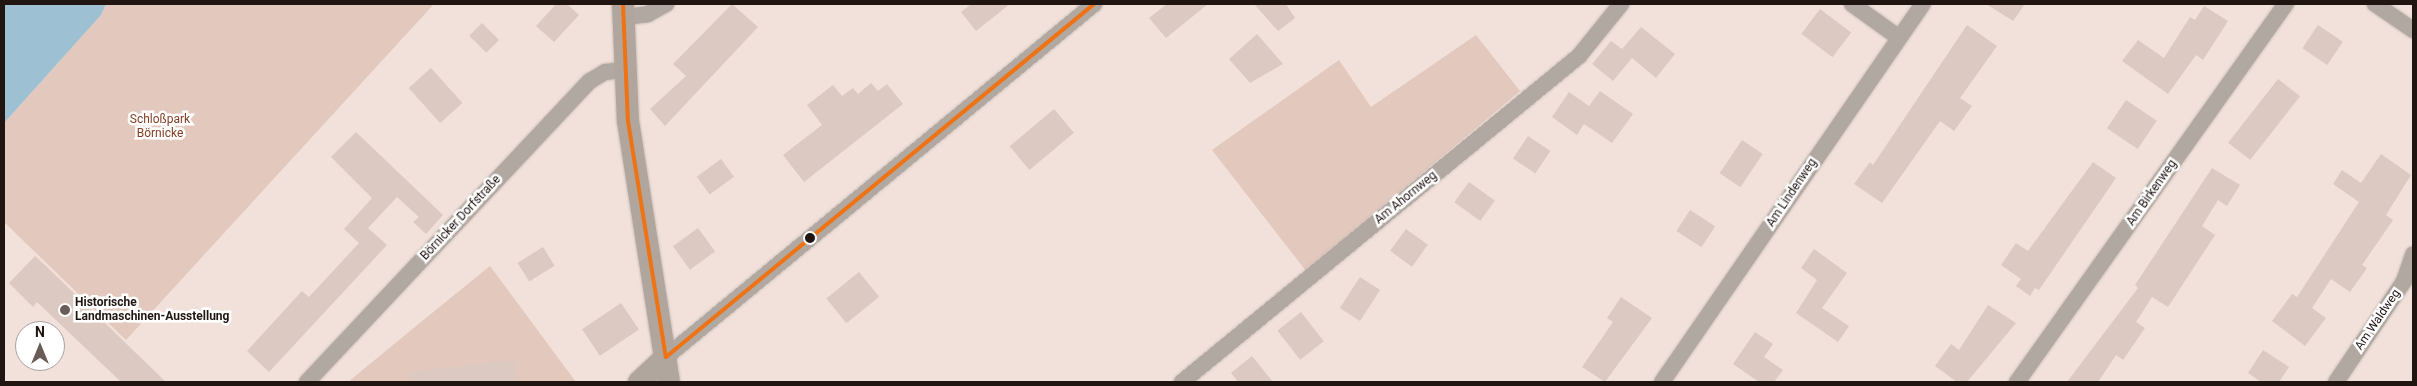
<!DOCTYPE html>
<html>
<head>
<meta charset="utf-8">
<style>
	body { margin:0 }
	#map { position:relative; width:2417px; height:386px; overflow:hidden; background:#f2e1da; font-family:Roboto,sans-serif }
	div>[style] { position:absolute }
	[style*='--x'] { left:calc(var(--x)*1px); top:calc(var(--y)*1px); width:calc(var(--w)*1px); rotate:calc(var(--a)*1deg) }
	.green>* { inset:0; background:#e2c8bd }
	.water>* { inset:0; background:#9dc0d2 }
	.building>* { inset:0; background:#dbc9c2; transform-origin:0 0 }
	.roads { filter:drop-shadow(0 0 1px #cbbdb8) drop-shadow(0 0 1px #cbbdb8) }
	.street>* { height:16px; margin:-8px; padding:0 8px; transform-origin:8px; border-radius:8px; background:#b0a8a1 }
	.secondary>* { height:22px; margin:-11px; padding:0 11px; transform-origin:11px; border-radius:11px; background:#b0a69e }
	.bus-1>* { height:4px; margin:-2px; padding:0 2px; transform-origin:2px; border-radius:2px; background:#ef7314 }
	.dots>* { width:14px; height:14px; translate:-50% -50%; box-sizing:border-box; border:2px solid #fff; border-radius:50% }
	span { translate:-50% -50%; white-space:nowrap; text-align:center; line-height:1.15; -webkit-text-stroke:5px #fff; paint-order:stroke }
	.park-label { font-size:12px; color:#844024 }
	.street-label { font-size:12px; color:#201511 }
	.poi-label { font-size:12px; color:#201511; font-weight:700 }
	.left { translate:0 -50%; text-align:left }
	.frame { position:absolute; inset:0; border:5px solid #201511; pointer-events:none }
	.north { position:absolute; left:15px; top:321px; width:50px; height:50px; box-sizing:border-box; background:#fff; border:1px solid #a6a1a0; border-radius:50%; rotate:0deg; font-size:14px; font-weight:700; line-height:20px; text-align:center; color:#201511 }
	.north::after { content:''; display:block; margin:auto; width:18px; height:22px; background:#6a5c57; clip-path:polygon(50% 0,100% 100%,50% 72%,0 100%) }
</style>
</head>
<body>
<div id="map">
	<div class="green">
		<i style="clip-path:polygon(106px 4px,434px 4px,126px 340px,4px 222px,4px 123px,101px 15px)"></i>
		<i style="clip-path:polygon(1476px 35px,1520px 91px,1306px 271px,1212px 150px,1339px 60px,1371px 107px)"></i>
		<i style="clip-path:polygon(490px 266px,576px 382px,348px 382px,421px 322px)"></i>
	</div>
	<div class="water">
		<i style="clip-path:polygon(4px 4px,106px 4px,101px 15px,4px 123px)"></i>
	</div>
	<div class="building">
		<i style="clip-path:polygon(556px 4px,567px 4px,579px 15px,554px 42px,536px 26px)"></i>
		<i style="clip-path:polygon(732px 4px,758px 27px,665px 126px,650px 109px,686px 76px,673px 64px)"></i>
		<i style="clip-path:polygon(971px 4px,1010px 4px,976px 31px,961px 12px)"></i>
		<i style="clip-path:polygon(1167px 4px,1208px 4px,1166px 38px,1149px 18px)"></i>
		<i style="clip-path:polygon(1254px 4px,1286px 4px,1295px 18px,1278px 31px)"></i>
		<i style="clip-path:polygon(1986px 4px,2025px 4px,2013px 21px)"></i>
		<i style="clip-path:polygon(2204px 6px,2228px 21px,2203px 60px,2196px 55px,2168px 94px,2122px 61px,2138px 40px,2164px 58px,2190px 17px,2195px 20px)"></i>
		<i style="left:1820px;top:9px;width:39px;height:31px;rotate:37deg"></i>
		<i style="left:482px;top:23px;width:24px;height:18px;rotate:45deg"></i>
		<i style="clip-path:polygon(1967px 25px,1997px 46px,1960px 98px,1972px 106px,1954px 131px,1940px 121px,1882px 203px,1854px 184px,1870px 162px,1873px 165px)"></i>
		<i style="left:2318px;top:25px;width:30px;height:28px;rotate:34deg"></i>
		<i style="clip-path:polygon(1641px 27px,1675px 54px,1656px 78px,1632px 58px,1613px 81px,1592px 64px,1611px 41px,1622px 49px)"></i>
		<i style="clip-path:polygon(1257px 34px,1283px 64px,1250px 83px,1229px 59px)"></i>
		<i style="left:431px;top:68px;width:47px;height:30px;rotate:48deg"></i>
		<i style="left:2278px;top:79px;width:28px;height:81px;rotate:38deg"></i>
		<i style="clip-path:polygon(871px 83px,878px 91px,887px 84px,903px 104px,804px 182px,783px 155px,822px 125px,807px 105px,833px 85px,842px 96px,853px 88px,858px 94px)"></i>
		<i style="clip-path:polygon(1600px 91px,1633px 114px,1612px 143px,1584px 124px,1577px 135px,1552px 117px,1569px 92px,1589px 106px)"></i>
		<i style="left:2126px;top:100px;width:37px;height:34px;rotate:34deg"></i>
		<i style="left:1054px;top:109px;width:31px;height:58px;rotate:50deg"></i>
		<i style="clip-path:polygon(356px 132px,443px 215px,426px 234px,413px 222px,419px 217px,397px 197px,368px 228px,387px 245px,269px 372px,247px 351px,302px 291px,309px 297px,359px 243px,344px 229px,372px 198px,331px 157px)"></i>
		<i style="left:1528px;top:136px;width:27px;height:27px;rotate:34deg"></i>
		<i style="left:1742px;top:140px;width:25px;height:40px;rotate:34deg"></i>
		<i style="clip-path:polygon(2381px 154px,2411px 175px,2386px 215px,2393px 220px,2362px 265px,2367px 268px,2350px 292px,2331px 279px,2312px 308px,2326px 318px,2305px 346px,2272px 321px,2292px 294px,2297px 297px,2359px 202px,2333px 184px,2342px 170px,2361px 183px)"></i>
		<i style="left:721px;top:159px;width:22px;height:30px;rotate:54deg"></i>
		<i style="clip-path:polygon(2093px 162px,2116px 178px,2039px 290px,2035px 288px,2030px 296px,2016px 286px,2021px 279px,2001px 265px,2016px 243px,2028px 251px)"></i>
		<i style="clip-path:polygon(2212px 168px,2240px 185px,2227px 206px,2218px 200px,2202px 226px,2215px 235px,2168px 307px,2152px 297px,2136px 322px,2145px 328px,2123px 360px,2116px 355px,2098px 382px,2067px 382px,2138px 288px,2135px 285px)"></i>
		<i style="left:1469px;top:182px;width:32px;height:25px;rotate:36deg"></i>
		<i style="left:1690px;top:210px;width:30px;height:25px;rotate:33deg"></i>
		<i style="left:698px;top:228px;width:29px;height:31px;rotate:54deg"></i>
		<i style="left:1406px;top:229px;width:27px;height:27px;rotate:36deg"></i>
		<i style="left:543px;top:247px;width:22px;height:30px;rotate:58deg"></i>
		<i style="clip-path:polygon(1814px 249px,1847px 273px,1822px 308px,1849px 326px,1838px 342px,1796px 313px,1817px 280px,1801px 268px)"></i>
		<i style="clip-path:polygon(35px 256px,46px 266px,166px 382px,121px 382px,37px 302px,33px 307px,9px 283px)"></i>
		<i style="left:859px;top:272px;width:32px;height:42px;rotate:51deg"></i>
		<i style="left:1360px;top:277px;width:24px;height:37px;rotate:33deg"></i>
		<i style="clip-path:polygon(1621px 297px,1652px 318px,1605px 382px,1582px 367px,1613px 322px,1607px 318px)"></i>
		<i style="left:621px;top:303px;width:32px;height:47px;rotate:56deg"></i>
		<i style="clip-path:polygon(1988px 305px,2016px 323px,1967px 382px,1957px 382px,1935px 366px,1951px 344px,1959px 350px)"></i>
		<i style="left:1301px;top:312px;width:37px;height:30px;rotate:52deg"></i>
		<i style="clip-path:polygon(1755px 332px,1773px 344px,1764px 357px,1783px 370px,1774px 382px,1759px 382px,1733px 364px)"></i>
		<i style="clip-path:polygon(2263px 350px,2289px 367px,2279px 382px,2261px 382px,2248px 373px)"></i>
		<i style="clip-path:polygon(1252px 356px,1273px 382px,1238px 382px,1231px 373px)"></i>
		<i style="clip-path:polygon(514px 360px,516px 382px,412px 382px,411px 372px)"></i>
	</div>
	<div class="roads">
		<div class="street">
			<i style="--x:1852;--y:4;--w:57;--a:35.7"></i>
			<i style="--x:2375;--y:4;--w:46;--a:34.4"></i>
			<i style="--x:625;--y:17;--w:23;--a:-7"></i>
			<i style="--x:648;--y:14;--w:21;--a:-29"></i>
			<i style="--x:666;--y:357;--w:555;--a:-39.51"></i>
			<i style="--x:307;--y:382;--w:413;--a:-46.8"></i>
			<i style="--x:590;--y:81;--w:17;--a:-31"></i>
			<i style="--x:605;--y:72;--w:20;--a:-6"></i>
			<i style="--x:1182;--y:382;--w:514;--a:-39.39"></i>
			<i style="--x:1579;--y:56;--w:67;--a:-51.1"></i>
			<i style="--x:1662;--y:382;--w:459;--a:-55.4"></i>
			<i style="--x:2017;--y:382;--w:464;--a:-54.6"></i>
			<i style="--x:2336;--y:382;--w:122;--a:-56"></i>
			<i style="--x:2404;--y:281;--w:28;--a:-71"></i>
		</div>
		<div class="secondary">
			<i style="--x:623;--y:4;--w:117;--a:87.6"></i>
			<i style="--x:628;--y:121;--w:264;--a:81.1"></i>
			<i style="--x:639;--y:382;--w:37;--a:-43"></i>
		</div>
	</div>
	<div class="bus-1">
		<i style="--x:623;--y:4;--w:117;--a:87.6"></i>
		<i style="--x:628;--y:121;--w:239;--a:80.9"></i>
		<i style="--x:666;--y:357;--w:555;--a:-39.51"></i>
	</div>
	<div class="dots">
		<i style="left:810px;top:238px;background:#201511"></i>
		<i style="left:65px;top:310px;background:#6a5c57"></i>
	</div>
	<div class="park-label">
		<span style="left:160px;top:127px">Schloßpark<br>Börnicke</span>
	</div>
	<div class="street-label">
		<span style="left:1792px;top:193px;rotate:-56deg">Am Lindenweg</span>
		<span style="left:2152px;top:193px;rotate:-55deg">Am Birkenweg</span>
		<span style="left:1406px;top:198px;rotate:-39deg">Am Ahornweg</span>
		<span style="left:461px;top:218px;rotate:-47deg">Börnicker Dorfstraße</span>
		<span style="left:2378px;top:320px;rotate:-56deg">Am Waldweg</span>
	</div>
	<div class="poi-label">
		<span class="left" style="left:75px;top:310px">Historische<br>Landmaschinen-Ausstellung</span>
	</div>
	<div class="frame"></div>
	<div class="north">N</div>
</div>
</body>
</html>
